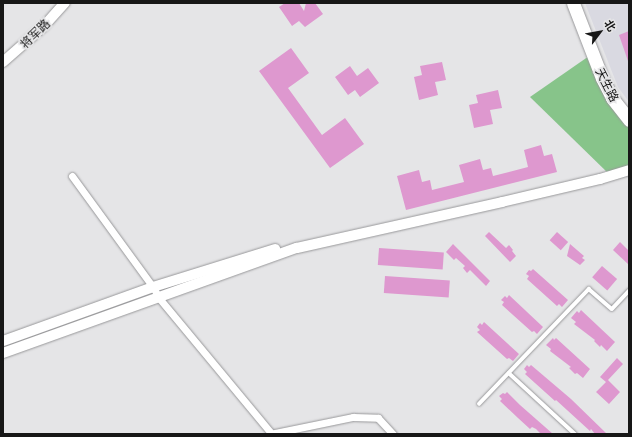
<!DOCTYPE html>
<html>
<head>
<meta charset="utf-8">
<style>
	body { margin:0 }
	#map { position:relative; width:632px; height:437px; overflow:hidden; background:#e5e5e7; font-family:Commissioner,"Noto Sans SC",sans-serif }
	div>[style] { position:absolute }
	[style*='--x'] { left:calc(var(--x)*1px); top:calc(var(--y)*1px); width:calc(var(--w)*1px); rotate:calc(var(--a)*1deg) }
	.built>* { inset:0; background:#d9d9e1 }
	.green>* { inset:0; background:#87c48a }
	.building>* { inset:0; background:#de98cf; transform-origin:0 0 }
	.roads { filter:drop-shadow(0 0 1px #98989a) drop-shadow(0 0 1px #98989a) }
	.lane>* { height:3.5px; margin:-1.75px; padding:0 1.75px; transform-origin:1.75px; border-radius:1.75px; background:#fff }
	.street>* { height:7px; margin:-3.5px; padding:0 3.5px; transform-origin:3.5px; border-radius:3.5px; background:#fff }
	.secondary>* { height:10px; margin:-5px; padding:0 5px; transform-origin:5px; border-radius:5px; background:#fff }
	.highway>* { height:13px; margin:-6.5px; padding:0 6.5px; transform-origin:6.5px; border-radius:6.5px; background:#fff }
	span { translate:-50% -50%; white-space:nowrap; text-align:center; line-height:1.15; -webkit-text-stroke:3.5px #e5e5e7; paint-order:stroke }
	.street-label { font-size:12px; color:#171717 }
	.frame { position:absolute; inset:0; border:4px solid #171717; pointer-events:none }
	.north { position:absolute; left:580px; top:12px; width:40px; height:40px; -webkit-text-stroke:3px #e5e5e7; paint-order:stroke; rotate:58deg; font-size:11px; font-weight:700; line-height:16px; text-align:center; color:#171717 }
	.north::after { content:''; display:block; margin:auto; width:14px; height:18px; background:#171717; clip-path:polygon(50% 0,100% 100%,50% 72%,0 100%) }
</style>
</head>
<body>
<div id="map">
	<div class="built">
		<i style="clip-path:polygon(585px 3px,629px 3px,629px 102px,618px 87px)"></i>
	</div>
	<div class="green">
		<i style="clip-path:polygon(592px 54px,629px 120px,629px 170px,610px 175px,530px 97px)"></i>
	</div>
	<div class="building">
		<i style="clip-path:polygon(285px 3px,299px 3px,304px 11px,306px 3px,315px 3px,323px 14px,305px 27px,299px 21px,292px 26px,279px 7px)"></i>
		<i style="clip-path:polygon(629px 31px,629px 60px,628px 61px,619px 35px)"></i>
		<i style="clip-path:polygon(291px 48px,309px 73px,288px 88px,322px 135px,345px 118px,364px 144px,330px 168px,259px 71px)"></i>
		<i style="clip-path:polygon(442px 62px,446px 80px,435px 82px,438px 95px,419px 100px,414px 77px,422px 75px,420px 66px)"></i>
		<i style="clip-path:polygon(350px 66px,357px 76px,368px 68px,379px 83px,360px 97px,355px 90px,348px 95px,335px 77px)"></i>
		<i style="clip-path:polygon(498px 90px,502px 108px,490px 110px,493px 124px,474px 128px,469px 105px,478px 103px,476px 95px)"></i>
		<i style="clip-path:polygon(541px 145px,544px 156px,552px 154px,557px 172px,406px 210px,397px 176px,419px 170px,422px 182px,430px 180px,432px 190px,464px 182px,459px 165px,480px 159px,483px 170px,491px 168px,493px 176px,528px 167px,524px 150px)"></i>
		<i style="clip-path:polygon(489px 232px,506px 248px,509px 245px,513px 250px,512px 251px,516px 256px,510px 262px,485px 236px)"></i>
		<i style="left:557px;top:232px;width:15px;height:11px;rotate:42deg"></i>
		<i style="clip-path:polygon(620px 242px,629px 251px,629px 265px,613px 250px)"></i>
		<i style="clip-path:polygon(453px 244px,490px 281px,486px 286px,470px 270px,467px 273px,463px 268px,465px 266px,456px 258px,454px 260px,446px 252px)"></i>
		<i style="clip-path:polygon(570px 244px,584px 256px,582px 258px,585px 260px,580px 265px,567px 256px)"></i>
		<i style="left:379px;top:248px;width:65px;height:17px;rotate:4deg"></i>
		<i style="left:602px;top:266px;width:20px;height:15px;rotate:41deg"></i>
		<i style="clip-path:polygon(533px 269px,568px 300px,562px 307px,559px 304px,557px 306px,527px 279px,529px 276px,526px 274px,529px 270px,531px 271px)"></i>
		<i style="left:385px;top:276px;width:65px;height:17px;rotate:4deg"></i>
		<i style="clip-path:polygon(509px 295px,543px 327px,537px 334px,534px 331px,532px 332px,502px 305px,504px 302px,501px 300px,505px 296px,507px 298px)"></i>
		<i style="clip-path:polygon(581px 310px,615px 342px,607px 351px,601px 345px,600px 347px,594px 341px,595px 340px,574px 324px,576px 322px,571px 318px,577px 311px,579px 313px)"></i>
		<i style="clip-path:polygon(484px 322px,519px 354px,513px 361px,509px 358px,507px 359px,477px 332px,480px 330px,477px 327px,480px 323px,482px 325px)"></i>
		<i style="clip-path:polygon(553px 338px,554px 340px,556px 338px,590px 369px,583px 378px,577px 373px,575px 374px,569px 368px,571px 367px,550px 351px,551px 349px,546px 345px)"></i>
		<i style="clip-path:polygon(617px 358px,623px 364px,608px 380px,620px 392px,609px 404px,596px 392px,606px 382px,600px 377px)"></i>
		<i style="clip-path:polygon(527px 365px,529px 367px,531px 365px,571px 399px,607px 434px,595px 434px,591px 429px,590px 431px,556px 400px,555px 401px,525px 374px,527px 372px,524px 369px)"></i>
		<i style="clip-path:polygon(507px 392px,520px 405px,553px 434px,541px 434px,536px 429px,532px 427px,530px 429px,518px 418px,500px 401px,502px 399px,499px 396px,503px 393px,505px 394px)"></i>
	</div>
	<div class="roads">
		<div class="lane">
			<i style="--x:509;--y:373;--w:90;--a:42.7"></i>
			<i style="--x:479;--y:404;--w:159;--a:-46.3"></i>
			<i style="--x:589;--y:289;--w:30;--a:41"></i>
			<i style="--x:612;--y:309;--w:25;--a:-47"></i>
		</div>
		<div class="street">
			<i style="--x:72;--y:176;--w:137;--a:53.9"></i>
			<i style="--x:153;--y:287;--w:13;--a:61"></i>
			<i style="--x:159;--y:298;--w:175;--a:50.3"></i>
			<i style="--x:270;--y:434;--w:85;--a:-11.6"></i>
			<i style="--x:353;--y:417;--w:25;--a:2"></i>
			<i style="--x:378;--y:418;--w:22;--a:47"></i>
		</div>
		<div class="secondary">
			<i style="--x:3;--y:62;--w:55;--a:-41.3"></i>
			<i style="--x:44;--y:26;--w:31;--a:-48"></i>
			<i style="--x:3;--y:341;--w:159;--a:-19.8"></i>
			<i style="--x:153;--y:287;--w:128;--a:-17.3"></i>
			<i style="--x:3;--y:353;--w:312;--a:-19.7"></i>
			<i style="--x:297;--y:248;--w:210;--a:-12.6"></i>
			<i style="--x:502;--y:202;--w:101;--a:-13.2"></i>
			<i style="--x:600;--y:179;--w:30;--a:-17"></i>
		</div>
		<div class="highway">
			<i style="--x:573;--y:3;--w:80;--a:68.9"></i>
			<i style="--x:602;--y:78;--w:22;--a:63"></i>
			<i style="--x:612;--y:98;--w:28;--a:52"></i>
		</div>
	</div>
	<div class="street-label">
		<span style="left:35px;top:34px;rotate:-44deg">将军路</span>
		<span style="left:607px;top:85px;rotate:63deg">天生路</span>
	</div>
	<div class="frame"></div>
	<div class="north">北</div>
</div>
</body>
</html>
